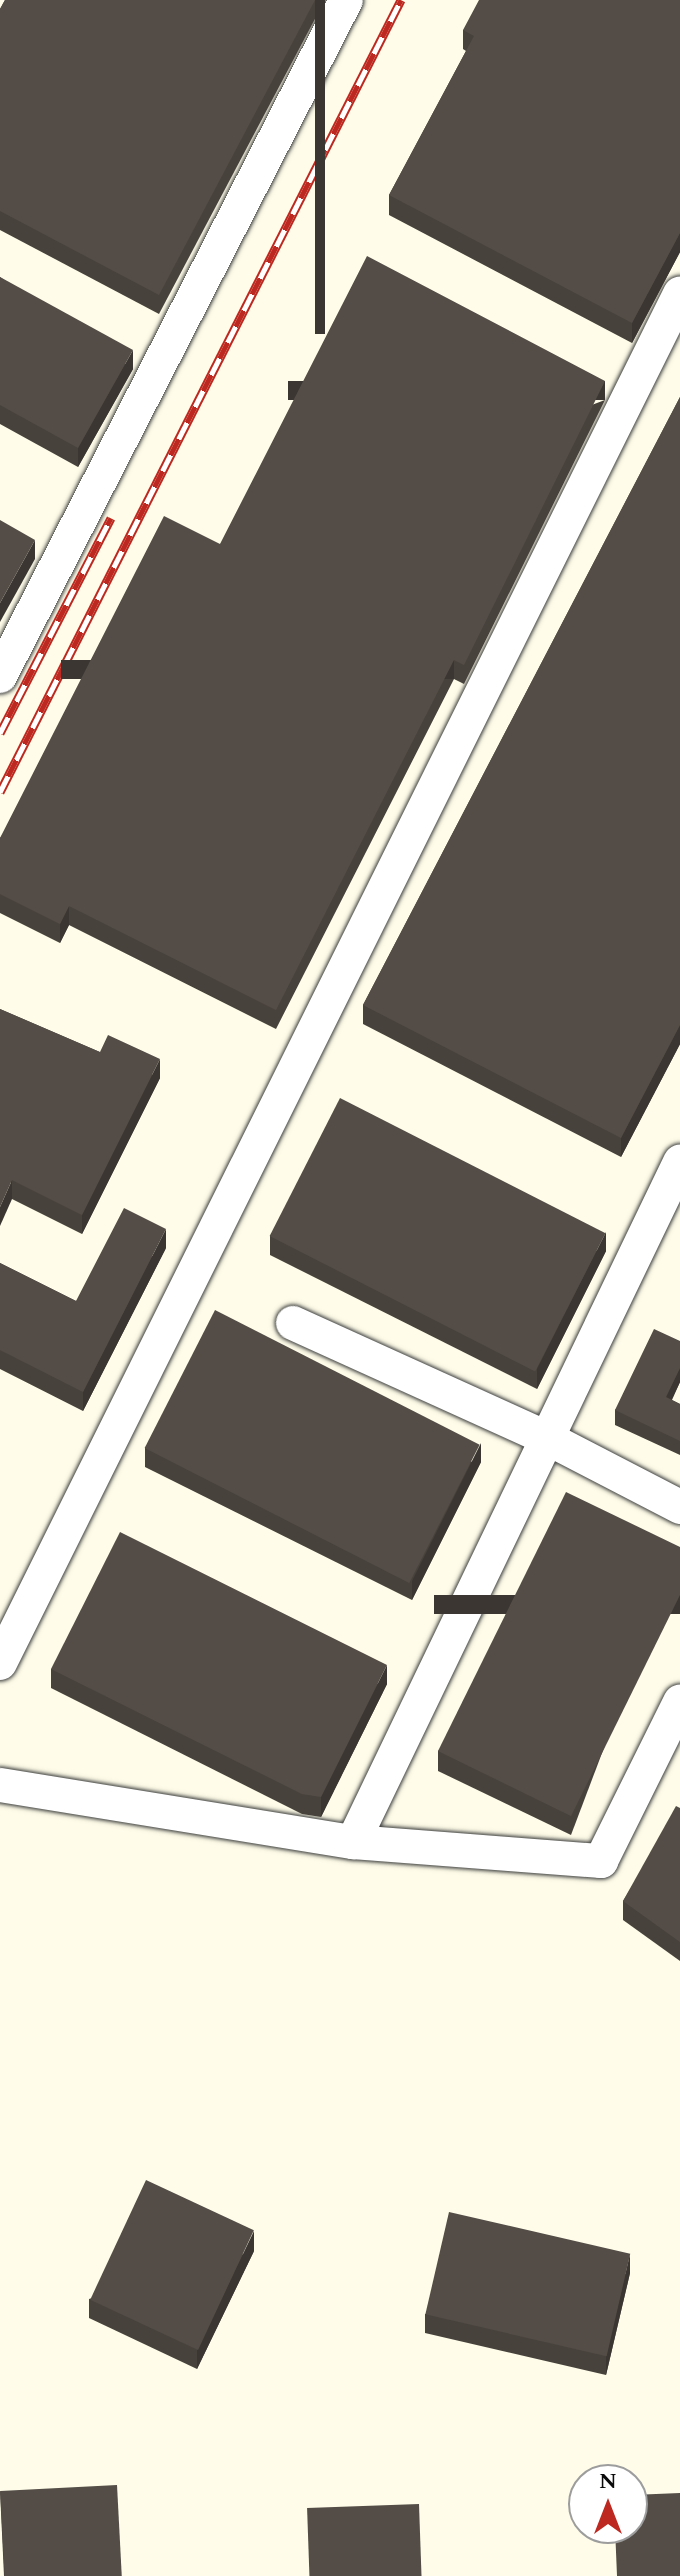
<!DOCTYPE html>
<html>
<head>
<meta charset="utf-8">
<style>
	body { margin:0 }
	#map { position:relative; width:680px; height:2576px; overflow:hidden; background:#fffde9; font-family:Spectral,serif }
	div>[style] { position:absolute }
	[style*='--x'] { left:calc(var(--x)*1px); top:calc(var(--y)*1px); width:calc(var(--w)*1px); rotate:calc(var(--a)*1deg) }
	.roads { filter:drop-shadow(0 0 2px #3e3e3e) drop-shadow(0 0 2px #3e3e3e) }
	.minor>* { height:34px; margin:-17px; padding:0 17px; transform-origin:17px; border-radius:17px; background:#fff }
	.rail>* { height:9px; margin-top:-4.5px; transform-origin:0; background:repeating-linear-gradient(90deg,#fff 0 18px,#bd2921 0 36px); box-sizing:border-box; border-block:2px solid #bd2921 }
	.wall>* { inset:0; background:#48423d }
	.shaded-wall>* { inset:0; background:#3b3632; transform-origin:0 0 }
	.building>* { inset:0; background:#544d47; transform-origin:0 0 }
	span { translate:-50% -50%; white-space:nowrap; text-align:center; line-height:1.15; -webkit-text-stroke:8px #fff; paint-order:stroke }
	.north { position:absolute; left:568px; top:2464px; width:80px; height:80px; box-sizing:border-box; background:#fff; border:2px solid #9d9d9d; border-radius:50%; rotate:0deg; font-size:22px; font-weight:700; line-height:32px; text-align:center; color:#0b0b0b }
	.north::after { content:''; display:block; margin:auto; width:28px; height:36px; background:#bd2921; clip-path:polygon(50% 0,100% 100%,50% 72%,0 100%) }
</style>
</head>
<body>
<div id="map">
	<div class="roads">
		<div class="minor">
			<i style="--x:0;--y:676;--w:759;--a:-62.9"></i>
			<i style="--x:293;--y:1323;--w:279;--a:24.4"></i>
			<i style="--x:547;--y:1438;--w:150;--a:27.4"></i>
			<i style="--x:0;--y:1663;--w:1529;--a:-63.59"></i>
			<i style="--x:0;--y:1785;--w:358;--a:9.2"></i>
			<i style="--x:353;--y:1842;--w:755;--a:-64.32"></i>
			<i style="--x:353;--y:1842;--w:249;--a:4.4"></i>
			<i style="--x:601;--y:1861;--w:178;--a:-63.6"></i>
		</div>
	</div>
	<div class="rail">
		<i style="--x:0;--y:733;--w:242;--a:-62.7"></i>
		<i style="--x:0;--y:792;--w:888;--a:-63.15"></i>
	</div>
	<div class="wall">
		<i style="clip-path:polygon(5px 0,325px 0,159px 314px,0 230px,0 9px)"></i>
		<i style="clip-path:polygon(680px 0,680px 252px,632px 343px,389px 215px,389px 195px,466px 51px,463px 49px,463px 30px)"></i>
		<i style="clip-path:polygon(0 277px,133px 369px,78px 467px,0 424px)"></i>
		<i style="clip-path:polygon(680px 397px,680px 1044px,621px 1157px,363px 1024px,363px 1005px)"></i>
		<i style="clip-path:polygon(605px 400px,464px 684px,454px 679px,276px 1029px,69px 925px,60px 943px,0 913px,0 838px,220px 544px)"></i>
		<i style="clip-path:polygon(0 1009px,160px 1078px,82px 1234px,12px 1199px)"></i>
		<i style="clip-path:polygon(270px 1236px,606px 1251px,537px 1389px,270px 1255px)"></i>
		<i style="clip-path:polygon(166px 1248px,83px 1411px,0 1369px,0 1263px,76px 1301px)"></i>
		<i style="clip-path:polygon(680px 1341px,680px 1382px,672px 1400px,680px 1404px,680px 1455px,615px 1425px,615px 1410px)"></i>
		<i style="clip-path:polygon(145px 1448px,481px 1462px,412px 1600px,145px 1467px)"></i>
		<i style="clip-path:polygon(680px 1547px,571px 1835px,438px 1771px,438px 1751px)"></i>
		<i style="clip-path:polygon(51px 1669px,387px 1684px,321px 1817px,302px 1814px,51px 1688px)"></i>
		<i style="clip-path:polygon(680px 1808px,680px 1961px,623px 1920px,623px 1901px)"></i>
		<i style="clip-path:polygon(254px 2251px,197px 2369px,89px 2318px,89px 2299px)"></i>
		<i style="clip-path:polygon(630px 2273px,606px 2375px,425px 2333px,425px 2314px)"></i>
		<i style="clip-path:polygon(0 2491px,121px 2576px,4px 2576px)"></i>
	</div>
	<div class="shaded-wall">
		<i style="left:315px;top:0;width:10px;height:334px"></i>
		<i style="clip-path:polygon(680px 233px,680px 252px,632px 343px,632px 323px)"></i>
		<i style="clip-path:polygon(133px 350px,133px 369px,78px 467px,78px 448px)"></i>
		<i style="left:605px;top:381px;width:19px;height:317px;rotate:90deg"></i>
		<i style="clip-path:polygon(35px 540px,35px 559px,0 622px,0 603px)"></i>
		<i style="left:454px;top:660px;width:19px;height:393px;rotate:90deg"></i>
		<i style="clip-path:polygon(69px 906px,69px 925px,60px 943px,60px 924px)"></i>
		<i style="clip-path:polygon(680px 1025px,680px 1044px,621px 1157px,621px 1138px)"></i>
		<i style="clip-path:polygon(160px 1059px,160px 1078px,82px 1234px,82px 1215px)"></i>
		<i style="clip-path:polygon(12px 1180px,12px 1199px,0 1226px,0 1207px)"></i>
		<i style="clip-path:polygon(166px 1229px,166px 1248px,83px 1411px,83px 1392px)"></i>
		<i style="clip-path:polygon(606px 1232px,606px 1251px,537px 1389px,537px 1369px)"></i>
		<i style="clip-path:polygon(680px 1368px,680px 1382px,666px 1411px,666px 1397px)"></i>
		<i style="clip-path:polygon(481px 1443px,481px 1462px,412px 1600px,412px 1581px)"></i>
		<i style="left:680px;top:1595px;width:19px;height:246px;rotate:90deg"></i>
		<i style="clip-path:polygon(387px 1665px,387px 1684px,321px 1817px,321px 1797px)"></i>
		<i style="clip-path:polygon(254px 2231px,254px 2251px,197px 2369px,197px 2350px)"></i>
		<i style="clip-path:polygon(630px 2254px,630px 2273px,606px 2375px,606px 2356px)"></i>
	</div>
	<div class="building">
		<i style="clip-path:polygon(5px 0,315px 0,159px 295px,0 211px,0 9px)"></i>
		<i style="clip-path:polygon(479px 0,680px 0,680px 233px,632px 323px,389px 195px,474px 36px,463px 30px)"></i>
		<i style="clip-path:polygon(367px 256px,605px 381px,464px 665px,454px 660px,276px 1010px,69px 906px,60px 924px,0 894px,0 838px,164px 516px,220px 544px)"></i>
		<i style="clip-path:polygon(0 277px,133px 350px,78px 448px,0 405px)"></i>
		<i style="clip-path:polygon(680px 397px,680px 1025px,621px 1138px,363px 1005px)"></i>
		<i style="clip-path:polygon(0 520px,35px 540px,0 603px)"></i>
		<i style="clip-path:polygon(0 1009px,100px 1052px,108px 1035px,160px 1059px,82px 1215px,12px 1180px,0 1207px)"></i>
		<i style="left:340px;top:1098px;width:298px;height:155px;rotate:27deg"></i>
		<i style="clip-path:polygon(124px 1208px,166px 1229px,83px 1392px,0 1350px,0 1263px,76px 1301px)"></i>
		<i style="left:215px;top:1310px;width:297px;height:155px;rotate:27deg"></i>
		<i style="clip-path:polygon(654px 1329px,680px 1341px,680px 1368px,666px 1397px,680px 1404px,680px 1441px,615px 1410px)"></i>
		<i style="clip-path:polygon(566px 1492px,680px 1547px,680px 1595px,571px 1816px,438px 1751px)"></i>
		<i style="clip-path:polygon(120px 1532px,387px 1665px,321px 1797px,302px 1794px,51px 1669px)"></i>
		<i style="clip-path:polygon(676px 1806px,680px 1808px,680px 1942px,623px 1901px)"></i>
		<i style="left:146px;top:2180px;width:119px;height:132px;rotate:25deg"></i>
		<i style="left:449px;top:2212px;width:186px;height:105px;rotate:13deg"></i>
		<i style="left:117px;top:2485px;width:91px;height:117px;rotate:87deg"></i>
		<i style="clip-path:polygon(680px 2493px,680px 2576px,617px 2576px,615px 2528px,632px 2528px,632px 2495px)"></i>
		<i style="left:419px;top:2504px;width:72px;height:112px;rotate:88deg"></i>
	</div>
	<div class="north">N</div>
</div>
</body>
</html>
